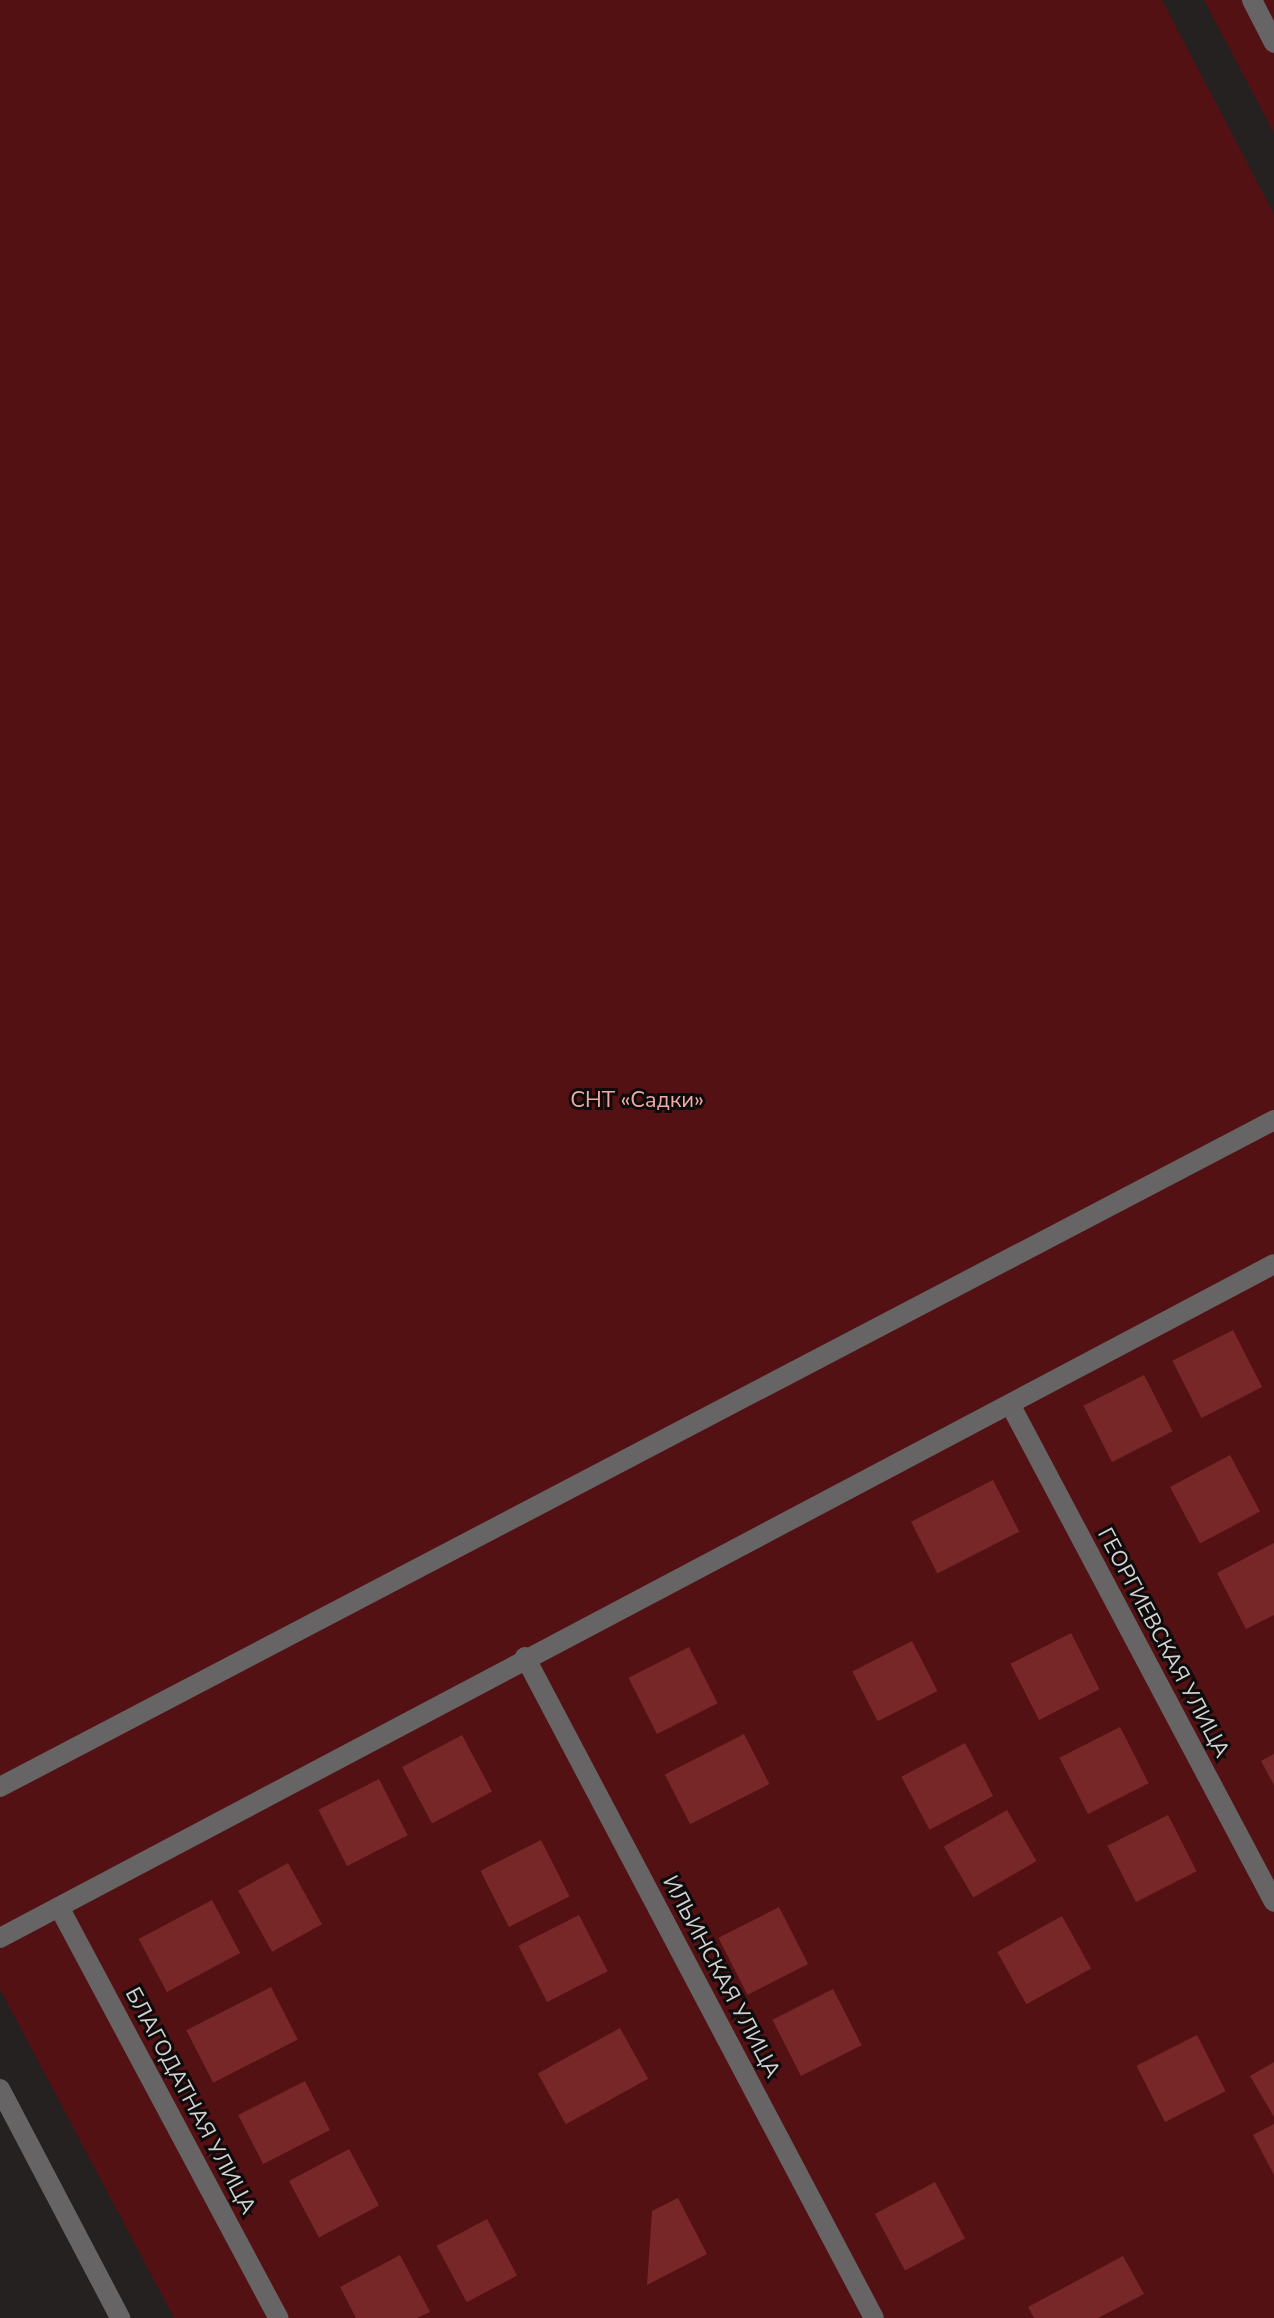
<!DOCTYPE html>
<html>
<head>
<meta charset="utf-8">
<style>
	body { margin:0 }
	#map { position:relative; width:1274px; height:2318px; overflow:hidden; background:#252120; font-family:"Nunito Sans",sans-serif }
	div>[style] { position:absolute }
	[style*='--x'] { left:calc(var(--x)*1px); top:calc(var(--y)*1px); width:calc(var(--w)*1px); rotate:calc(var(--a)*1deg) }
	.green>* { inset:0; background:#531114 }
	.building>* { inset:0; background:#782728; transform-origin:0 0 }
	.minor>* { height:20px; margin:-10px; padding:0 10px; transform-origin:10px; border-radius:10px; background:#666464 }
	span { translate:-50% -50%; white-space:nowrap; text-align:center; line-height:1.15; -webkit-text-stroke:6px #0d0b0b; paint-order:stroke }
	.park-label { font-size:22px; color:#f3aaa6 }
	.street-label { font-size:22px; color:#d4d1d1 }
</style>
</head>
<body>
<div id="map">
	<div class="green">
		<i style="clip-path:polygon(0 0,1162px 0,1274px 214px,1274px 2318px,174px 2318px,0 1989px)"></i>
		<i style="clip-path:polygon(1204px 0,1274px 0,1274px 133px)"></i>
	</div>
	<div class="building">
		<i style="left:1233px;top:1330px;width:64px;height:68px;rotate:63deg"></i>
		<i style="left:1144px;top:1375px;width:63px;height:68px;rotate:63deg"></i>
		<i style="left:1230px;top:1455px;width:64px;height:68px;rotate:62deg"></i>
		<i style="left:993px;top:1480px;width:58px;height:92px;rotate:63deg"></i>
		<i style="clip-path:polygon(1274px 1543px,1274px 1615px,1246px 1629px,1217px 1573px)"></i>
		<i style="left:1071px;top:1633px;width:63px;height:68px;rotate:63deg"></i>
		<i style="left:912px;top:1641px;width:56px;height:67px;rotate:63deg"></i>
		<i style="left:689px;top:1647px;width:63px;height:68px;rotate:63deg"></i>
		<i style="left:1120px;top:1727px;width:63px;height:68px;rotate:63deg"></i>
		<i style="left:744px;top:1734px;width:56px;height:89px;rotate:63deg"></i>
		<i style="left:462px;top:1735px;width:64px;height:68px;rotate:62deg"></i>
		<i style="left:965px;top:1743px;width:60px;height:72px;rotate:62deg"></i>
		<i style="clip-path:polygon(1274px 1754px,1274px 1785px,1261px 1761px)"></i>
		<i style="left:379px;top:1779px;width:63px;height:68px;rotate:63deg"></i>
		<i style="left:1007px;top:1810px;width:59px;height:73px;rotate:60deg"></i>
		<i style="left:1168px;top:1815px;width:63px;height:68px;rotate:63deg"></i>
		<i style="left:541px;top:1840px;width:63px;height:68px;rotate:63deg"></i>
		<i style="left:288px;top:1863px;width:70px;height:57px;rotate:61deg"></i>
		<i style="left:212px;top:1900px;width:60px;height:83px;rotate:62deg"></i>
		<i style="left:779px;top:1907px;width:64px;height:68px;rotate:63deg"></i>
		<i style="left:579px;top:1915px;width:63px;height:68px;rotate:63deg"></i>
		<i style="left:1062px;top:1916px;width:60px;height:74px;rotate:61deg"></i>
		<i style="left:271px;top:1987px;width:59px;height:95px;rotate:63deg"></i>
		<i style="left:833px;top:1989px;width:63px;height:68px;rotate:63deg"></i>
		<i style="left:620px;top:2028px;width:58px;height:94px;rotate:61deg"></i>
		<i style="left:1197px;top:2035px;width:63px;height:68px;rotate:63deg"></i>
		<i style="clip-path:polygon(1274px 2062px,1274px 2117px,1250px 2076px)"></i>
		<i style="left:305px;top:2081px;width:55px;height:75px;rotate:63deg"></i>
		<i style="clip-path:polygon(1274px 2124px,1274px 2175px,1253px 2135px)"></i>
		<i style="left:349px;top:2149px;width:64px;height:68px;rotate:62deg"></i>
		<i style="left:935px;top:2182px;width:64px;height:68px;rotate:62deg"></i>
		<i style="clip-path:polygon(678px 2198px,707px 2254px,647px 2285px,652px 2211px)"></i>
		<i style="left:487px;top:2219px;width:64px;height:57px;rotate:62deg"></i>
		<i style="clip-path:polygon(400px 2255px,430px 2312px,417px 2318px,356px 2318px,340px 2287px)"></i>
		<i style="clip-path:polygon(1123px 2256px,1144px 2294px,1098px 2318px,1034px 2318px,1028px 2307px)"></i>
	</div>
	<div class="minor">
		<i style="--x:1252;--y:0;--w:48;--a:62.9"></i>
		<i style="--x:1011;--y:1406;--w:561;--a:62.07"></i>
		<i style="--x:525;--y:1657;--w:747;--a:62.17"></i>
		<i style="--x:0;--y:1787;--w:1438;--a:-27.63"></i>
		<i style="--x:59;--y:1907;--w:466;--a:61.9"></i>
		<i style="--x:0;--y:1938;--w:1441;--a:-27.88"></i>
		<i style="--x:0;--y:2089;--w:259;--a:62.3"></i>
	</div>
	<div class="park-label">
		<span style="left:637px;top:1101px">СНТ «Садки»</span>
	</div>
	<div class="street-label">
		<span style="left:1163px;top:1643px;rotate:62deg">ГЕОРГИЕВСКАЯ УЛИЦА</span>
		<span style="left:721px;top:1977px;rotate:62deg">ИЛЬИНСКАЯ УЛИЦА</span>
		<span style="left:190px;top:2101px;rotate:62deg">БЛАГОДАТНАЯ УЛИЦА</span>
	</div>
</div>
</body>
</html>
